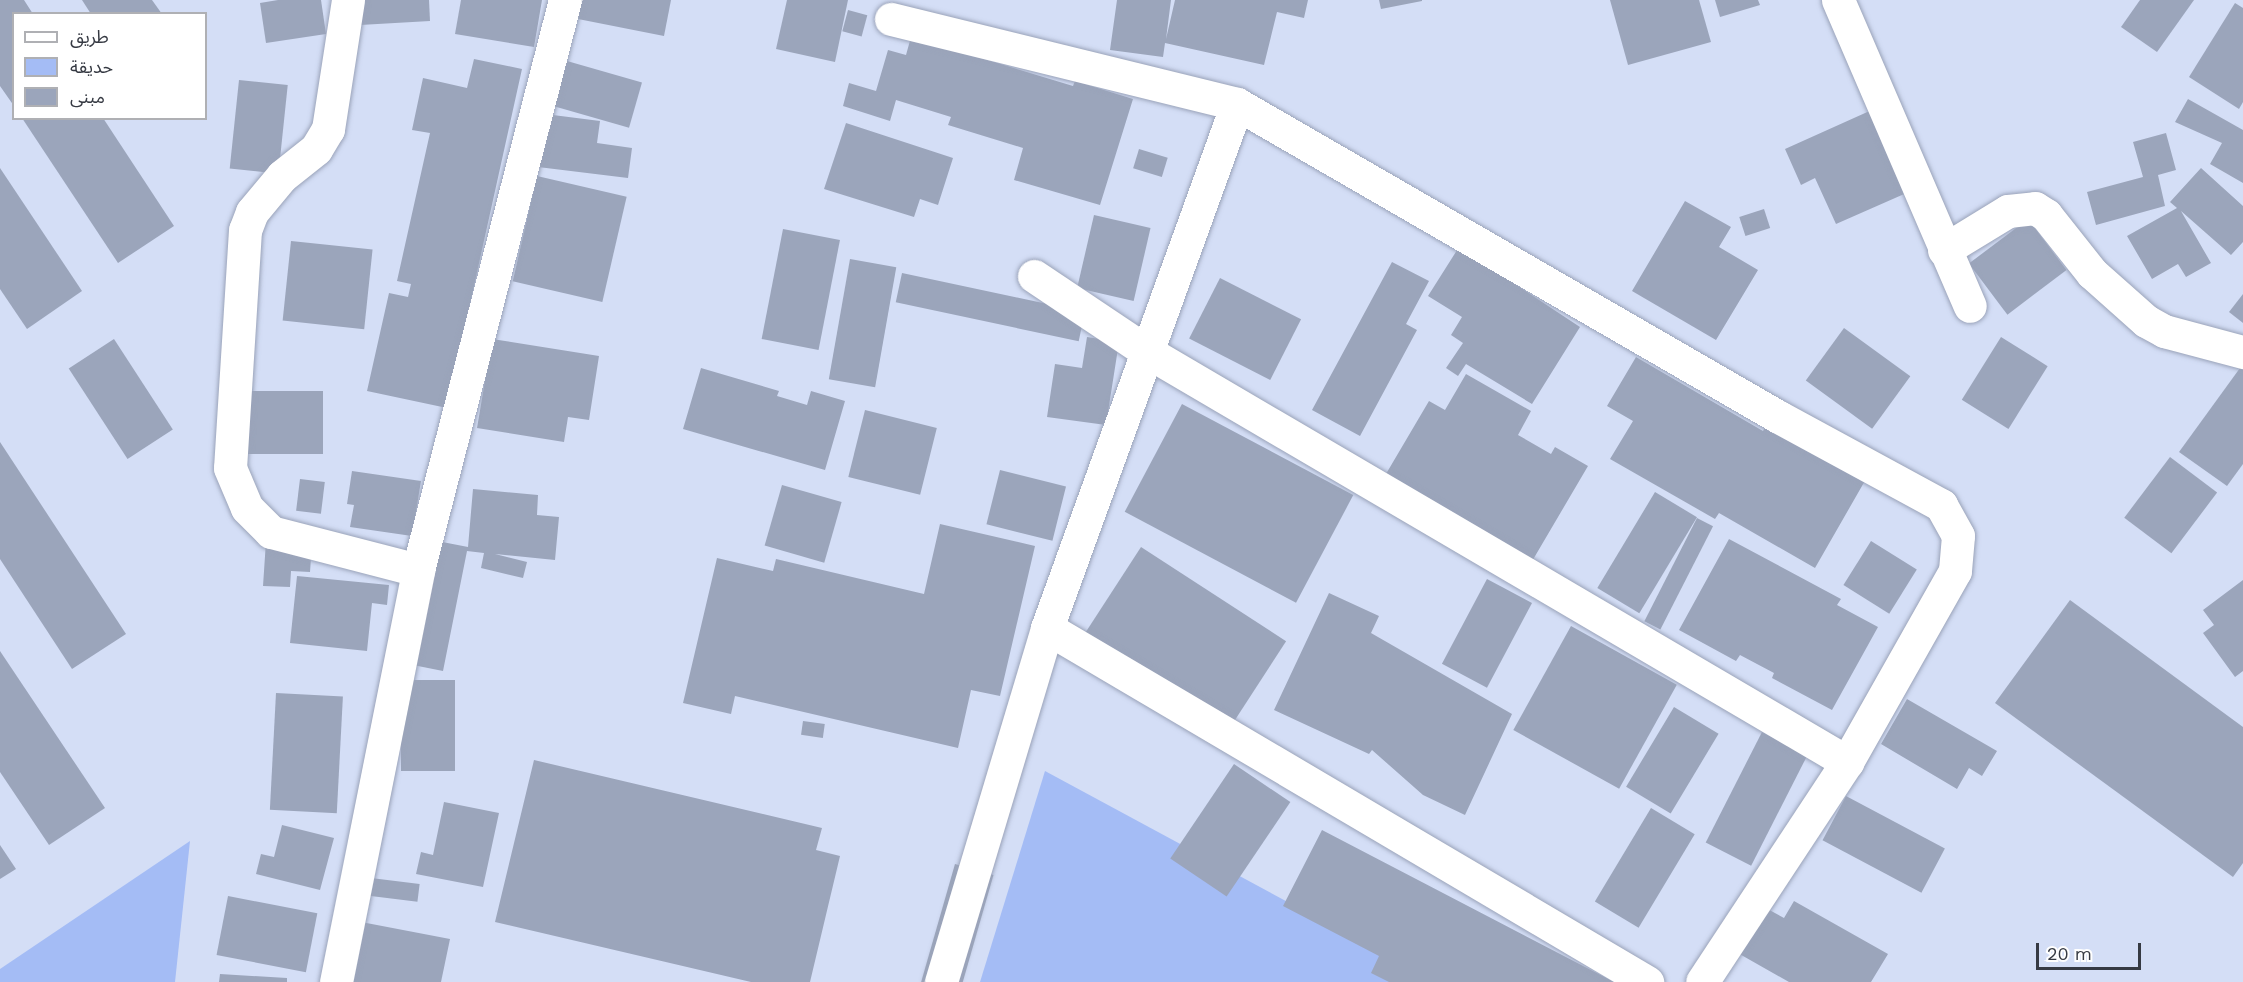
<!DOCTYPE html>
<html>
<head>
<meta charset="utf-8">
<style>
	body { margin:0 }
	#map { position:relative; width:2243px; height:982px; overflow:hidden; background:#d4def6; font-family:"Work Sans","Noto Sans Arabic",sans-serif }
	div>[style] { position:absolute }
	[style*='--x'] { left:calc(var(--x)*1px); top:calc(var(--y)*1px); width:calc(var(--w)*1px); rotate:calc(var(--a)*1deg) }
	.green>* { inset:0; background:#a4bcf5 }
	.building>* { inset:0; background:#9ba5bb; transform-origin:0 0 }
	.roads { filter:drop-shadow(0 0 2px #9aa3b9) drop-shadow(0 0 2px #9aa3b9) }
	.minor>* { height:33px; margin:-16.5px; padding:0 16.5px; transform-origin:16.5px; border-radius:16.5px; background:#fff }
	span { translate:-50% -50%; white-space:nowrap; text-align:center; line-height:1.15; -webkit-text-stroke:4.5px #fff; paint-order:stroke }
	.legend { position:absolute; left:12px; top:12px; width:195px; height:108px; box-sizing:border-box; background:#fff; border:2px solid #afb0b4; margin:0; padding:8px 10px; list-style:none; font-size:18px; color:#363a43 }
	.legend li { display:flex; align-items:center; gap:12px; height:30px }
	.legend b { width:30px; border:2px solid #afb0b4 }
	.scale { position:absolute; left:2036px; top:943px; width:105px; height:27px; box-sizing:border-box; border:3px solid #363a43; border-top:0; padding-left:8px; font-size:18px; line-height:21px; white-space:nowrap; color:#363a43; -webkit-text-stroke:4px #fff; paint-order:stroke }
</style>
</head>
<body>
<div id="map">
	<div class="green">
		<i style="clip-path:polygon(1045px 771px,1436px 982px,980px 982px)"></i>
		<i style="clip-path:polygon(190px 841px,175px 982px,0 982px,0 969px)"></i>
	</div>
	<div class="building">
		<i style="clip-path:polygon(0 0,24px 0,33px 14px,14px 14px,14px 106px,0 86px)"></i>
		<i style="clip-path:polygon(82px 0,152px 0,162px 14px,91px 14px)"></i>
		<i style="clip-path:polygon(278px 0,321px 0,326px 34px,266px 43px,260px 3px)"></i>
		<i style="clip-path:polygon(359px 0,429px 0,430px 21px,360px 25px)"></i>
		<i style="clip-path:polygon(461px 0,542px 0,534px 47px,455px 34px)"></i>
		<i style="clip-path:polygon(581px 0,671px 0,664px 36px,578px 19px)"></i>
		<i style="clip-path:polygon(787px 0,848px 0,835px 62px,776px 49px)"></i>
		<i style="clip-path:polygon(1117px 0,1171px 0,1166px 39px,1175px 0,1308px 0,1304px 18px,1277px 12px,1264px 65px,1165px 43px,1163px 57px,1110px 50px)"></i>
		<i style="clip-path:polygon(1379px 0,1422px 0,1422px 1px,1381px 9px)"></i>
		<i style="clip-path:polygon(1610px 0,1699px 0,1711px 42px,1628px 65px)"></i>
		<i style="clip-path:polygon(1715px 0,1758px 0,1760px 5px,1720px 17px)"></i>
		<i style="clip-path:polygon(2140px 0,2194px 0,2157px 52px,2121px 27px)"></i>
		<i style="clip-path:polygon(2235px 3px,2243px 8px,2243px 102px,2239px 109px,2189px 77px)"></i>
		<i style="left:848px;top:10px;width:20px;height:22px;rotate:15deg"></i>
		<i style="clip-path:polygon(911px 37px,1073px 86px,1075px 81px,1133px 99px,1100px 205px,1014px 180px,1023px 148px,948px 125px,951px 117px,896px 100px,890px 121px,843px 106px,849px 83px,876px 91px,888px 50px,906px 55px)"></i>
		<i style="clip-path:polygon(474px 59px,522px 69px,447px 408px,367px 391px,389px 293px,408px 297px,411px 284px,397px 281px,430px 133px,412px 130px,423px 78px,467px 88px)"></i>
		<i style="left:567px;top:61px;width:78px;height:47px;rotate:16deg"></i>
		<i style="left:239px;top:80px;width:49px;height:89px;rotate:6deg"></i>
		<i style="clip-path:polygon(2188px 99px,2243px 130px,2243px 183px,2210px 164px,2222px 143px,2175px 122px)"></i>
		<i style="clip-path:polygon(1874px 109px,1911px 191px,1836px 224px,1815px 178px,1801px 185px,1785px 149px)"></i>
		<i style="clip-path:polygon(545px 114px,600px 121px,597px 143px,632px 148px,628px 178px,538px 167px)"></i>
		<i style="clip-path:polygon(22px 118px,103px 118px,174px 226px,118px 263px)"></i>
		<i style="clip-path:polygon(846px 123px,953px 158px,938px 205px,920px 199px,914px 217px,824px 189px)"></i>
		<i style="clip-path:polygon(2166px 133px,2176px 170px,2158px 175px,2165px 206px,2096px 225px,2087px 192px,2143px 177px,2133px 142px)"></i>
		<i style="left:1139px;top:149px;width:30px;height:20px;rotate:17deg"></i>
		<i style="clip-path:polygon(0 168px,82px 291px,27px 329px,0 289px)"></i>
		<i style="clip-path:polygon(2201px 168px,2243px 206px,2243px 242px,2231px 255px,2181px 211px,2211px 263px,2186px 277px,2178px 264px,2152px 279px,2127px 236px,2177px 208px,2170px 202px)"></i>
		<i style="left:537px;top:176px;width:92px;height:108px;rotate:13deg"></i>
		<i style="clip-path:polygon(1685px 201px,1731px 227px,1719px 247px,1758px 270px,1716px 340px,1632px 291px)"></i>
		<i style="left:1764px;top:209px;width:20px;height:26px;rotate:72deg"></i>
		<i style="left:1094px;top:215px;width:58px;height:75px;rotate:13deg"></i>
		<i style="left:2028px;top:219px;width:64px;height:74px;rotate:53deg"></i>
		<i style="left:783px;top:229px;width:58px;height:112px;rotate:11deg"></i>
		<i style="left:291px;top:241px;width:82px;height:80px;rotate:6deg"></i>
		<i style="clip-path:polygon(1459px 247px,1580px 327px,1532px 404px,1466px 364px,1458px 376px,1446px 368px,1463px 343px,1451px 335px,1462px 317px,1428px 296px)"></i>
		<i style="left:850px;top:259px;width:47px;height:122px;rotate:10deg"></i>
		<i style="clip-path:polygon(1392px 262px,1429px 281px,1406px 324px,1417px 330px,1360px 436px,1312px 410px)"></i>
		<i style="left:902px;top:273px;width:187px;height:30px;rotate:12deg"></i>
		<i style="left:1220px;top:278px;width:91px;height:68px;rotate:27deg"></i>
		<i style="clip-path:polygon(2243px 294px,2243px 323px,2229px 312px)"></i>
		<i style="left:1844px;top:328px;width:82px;height:65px;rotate:36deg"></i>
		<i style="clip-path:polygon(1087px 337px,1119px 342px,1106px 425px,1047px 417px,1055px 364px,1082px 368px)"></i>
		<i style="left:2001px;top:337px;width:55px;height:74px;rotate:32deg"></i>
		<i style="left:114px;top:339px;width:108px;height:54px;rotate:57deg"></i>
		<i style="clip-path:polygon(492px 339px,599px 356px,589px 420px,568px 417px,564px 442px,477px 428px)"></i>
		<i style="clip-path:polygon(1636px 357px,1763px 431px,1768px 423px,1866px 479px,1815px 568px,1719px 513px,1715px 519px,1610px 459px,1633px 421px,1607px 406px)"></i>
		<i style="clip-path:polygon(701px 368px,779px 391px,777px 396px,807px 405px,811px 391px,845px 401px,825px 470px,683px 429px)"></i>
		<i style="clip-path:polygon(2240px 368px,2243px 370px,2243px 464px,2227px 486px,2179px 452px)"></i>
		<i style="clip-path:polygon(1466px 374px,1531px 411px,1518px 435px,1551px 454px,1555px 447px,1588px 466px,1531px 563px,1383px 479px,1429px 401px,1445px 410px)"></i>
		<i style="left:247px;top:391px;width:76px;height:63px"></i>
		<i style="left:1182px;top:404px;width:194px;height:122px;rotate:28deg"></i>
		<i style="left:865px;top:410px;width:74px;height:69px;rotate:14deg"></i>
		<i style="clip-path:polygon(0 442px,126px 634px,72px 669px,0 559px)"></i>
		<i style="left:2170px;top:457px;width:59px;height:76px;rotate:37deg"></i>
		<i style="left:1000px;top:470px;width:68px;height:56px;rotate:14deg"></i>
		<i style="clip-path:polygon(352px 471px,421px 481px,412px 536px,350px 527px,354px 505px,347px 504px)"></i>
		<i style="left:300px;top:479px;width:25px;height:32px;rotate:7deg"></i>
		<i style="left:782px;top:485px;width:62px;height:63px;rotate:16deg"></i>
		<i style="clip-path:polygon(473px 489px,538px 495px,537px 515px,559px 517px,555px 560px,495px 554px,527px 562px,523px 578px,481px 568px,484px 553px,467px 551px,443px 671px,408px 664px,432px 540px,468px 547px)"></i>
		<i style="left:1655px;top:492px;width:49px;height:112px;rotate:31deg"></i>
		<i style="left:1697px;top:518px;width:18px;height:116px;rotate:27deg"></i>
		<i style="clip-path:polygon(940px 524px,1035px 546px,1000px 696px,971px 690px,958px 748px,735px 696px,731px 714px,683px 703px,717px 558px,773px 571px,776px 559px,924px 594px)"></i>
		<i style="clip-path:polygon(1729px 539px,1841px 599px,1837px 605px,1878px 627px,1832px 710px,1772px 678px,1774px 673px,1740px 655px,1736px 661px,1679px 630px)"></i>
		<i style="clip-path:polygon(266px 541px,312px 544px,310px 572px,291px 571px,290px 587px,263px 586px)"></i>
		<i style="left:1871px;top:541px;width:54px;height:52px;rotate:32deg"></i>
		<i style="left:1141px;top:547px;width:173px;height:104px;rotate:33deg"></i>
		<i style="clip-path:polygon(297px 576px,389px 585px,387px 605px,372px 603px,367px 651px,290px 643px)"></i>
		<i style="left:1487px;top:579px;width:51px;height:96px;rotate:28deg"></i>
		<i style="clip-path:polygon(2243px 580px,2243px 671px,2235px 677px,2203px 633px,2214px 625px,2203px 610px)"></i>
		<i style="clip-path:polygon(1329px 593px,1379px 616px,1371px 633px,1512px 714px,1465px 815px,1423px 795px,1372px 750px,1369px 754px,1274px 710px)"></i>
		<i style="clip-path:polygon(2070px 600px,2243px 727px,2243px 863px,2233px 877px,1995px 703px)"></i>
		<i style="left:1571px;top:626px;width:121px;height:119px;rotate:29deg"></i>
		<i style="clip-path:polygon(0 651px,105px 808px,49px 845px,0 772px)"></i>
		<i style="left:401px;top:680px;width:54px;height:91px"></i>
		<i style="left:276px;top:693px;width:67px;height:117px;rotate:3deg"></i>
		<i style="clip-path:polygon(1907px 699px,1997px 751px,1982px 776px,1969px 768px,1957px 789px,1881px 744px)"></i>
		<i style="left:1674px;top:707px;width:52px;height:93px;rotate:31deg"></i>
		<i style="left:803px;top:721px;width:22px;height:14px;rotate:8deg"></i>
		<i style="left:1762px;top:732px;width:51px;height:124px;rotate:27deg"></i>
		<i style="clip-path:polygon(534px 760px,822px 828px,816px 850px,840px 856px,810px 982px,751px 982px,495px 922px)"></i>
		<i style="left:1234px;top:764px;width:68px;height:114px;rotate:34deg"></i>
		<i style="left:1846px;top:796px;width:112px;height:50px;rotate:28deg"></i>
		<i style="clip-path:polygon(444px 802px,499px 813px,483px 887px,416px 874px,421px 852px,433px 855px)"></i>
		<i style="left:1651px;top:808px;width:51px;height:109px;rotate:31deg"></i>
		<i style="clip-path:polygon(282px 825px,334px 838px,320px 890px,256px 874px,261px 854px,274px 857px)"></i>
		<i style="clip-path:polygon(1322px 830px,1614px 982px,1389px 982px,1371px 973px,1379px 956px,1283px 906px)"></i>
		<i style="clip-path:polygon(0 845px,16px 869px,0 879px)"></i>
		<i style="left:955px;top:864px;width:40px;height:123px;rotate:16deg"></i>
		<i style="left:371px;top:878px;width:49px;height:18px;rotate:7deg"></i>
		<i style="left:228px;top:896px;width:91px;height:60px;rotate:11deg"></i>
		<i style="clip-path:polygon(1794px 901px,1888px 954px,1871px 982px,1789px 982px,1736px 952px,1762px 906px,1784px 918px)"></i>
		<i style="clip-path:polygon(356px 921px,450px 939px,441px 982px,347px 982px)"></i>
		<i style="clip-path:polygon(220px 974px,287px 978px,287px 982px,219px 982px)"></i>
	</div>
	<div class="roads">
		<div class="minor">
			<i style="--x:348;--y:0;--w:131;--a:98.8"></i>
			<i style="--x:328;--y:129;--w:23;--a:121"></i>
			<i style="--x:316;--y:149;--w:43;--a:141.5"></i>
			<i style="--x:282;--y:176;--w:47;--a:129.8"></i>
			<i style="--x:252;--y:212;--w:19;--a:111"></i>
			<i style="--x:245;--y:230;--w:238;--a:93.6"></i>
			<i style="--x:230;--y:468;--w:43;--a:67"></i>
			<i style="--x:247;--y:508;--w:34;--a:45"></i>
			<i style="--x:271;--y:532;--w:152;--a:14.5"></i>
			<i style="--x:1838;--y:0;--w:333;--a:66.7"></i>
			<i style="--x:891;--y:19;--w:356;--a:13.8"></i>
			<i style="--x:1237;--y:104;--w:624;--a:30.02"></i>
			<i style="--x:1777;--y:416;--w:187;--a:28.5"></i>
			<i style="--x:1941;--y:505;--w:35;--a:61"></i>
			<i style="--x:1958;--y:536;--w:35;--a:95"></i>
			<i style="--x:1955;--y:571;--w:219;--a:119.5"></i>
			<i style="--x:1847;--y:762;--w:263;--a:123.4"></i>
			<i style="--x:1944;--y:250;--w:75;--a:-31.4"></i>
			<i style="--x:2008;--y:211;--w:27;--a:-6"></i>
			<i style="--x:2035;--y:208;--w:13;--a:32"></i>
			<i style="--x:2046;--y:215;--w:74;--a:51.6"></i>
			<i style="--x:2092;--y:273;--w:72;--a:41.6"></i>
			<i style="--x:2146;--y:321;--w:21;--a:29"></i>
			<i style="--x:2164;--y:331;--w:82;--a:14.9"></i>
			<i style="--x:1034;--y:276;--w:135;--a:33.8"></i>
			<i style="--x:1146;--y:351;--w:813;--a:30.38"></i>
			<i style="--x:1047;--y:628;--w:697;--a:30.54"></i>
			<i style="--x:336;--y:982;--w:420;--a:-78.7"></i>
			<i style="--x:418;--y:570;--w:589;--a:-75.54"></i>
			<i style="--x:941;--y:982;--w:370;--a:-73.3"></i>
			<i style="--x:1047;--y:628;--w:557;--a:-70.07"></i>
		</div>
	</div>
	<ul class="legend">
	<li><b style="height:8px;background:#fff"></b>طريق</li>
	<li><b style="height:16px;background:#a4bcf5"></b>حديقة</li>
	<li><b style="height:16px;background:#9ba5bb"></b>مبنى</li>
	</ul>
	<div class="scale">20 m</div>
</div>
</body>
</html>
